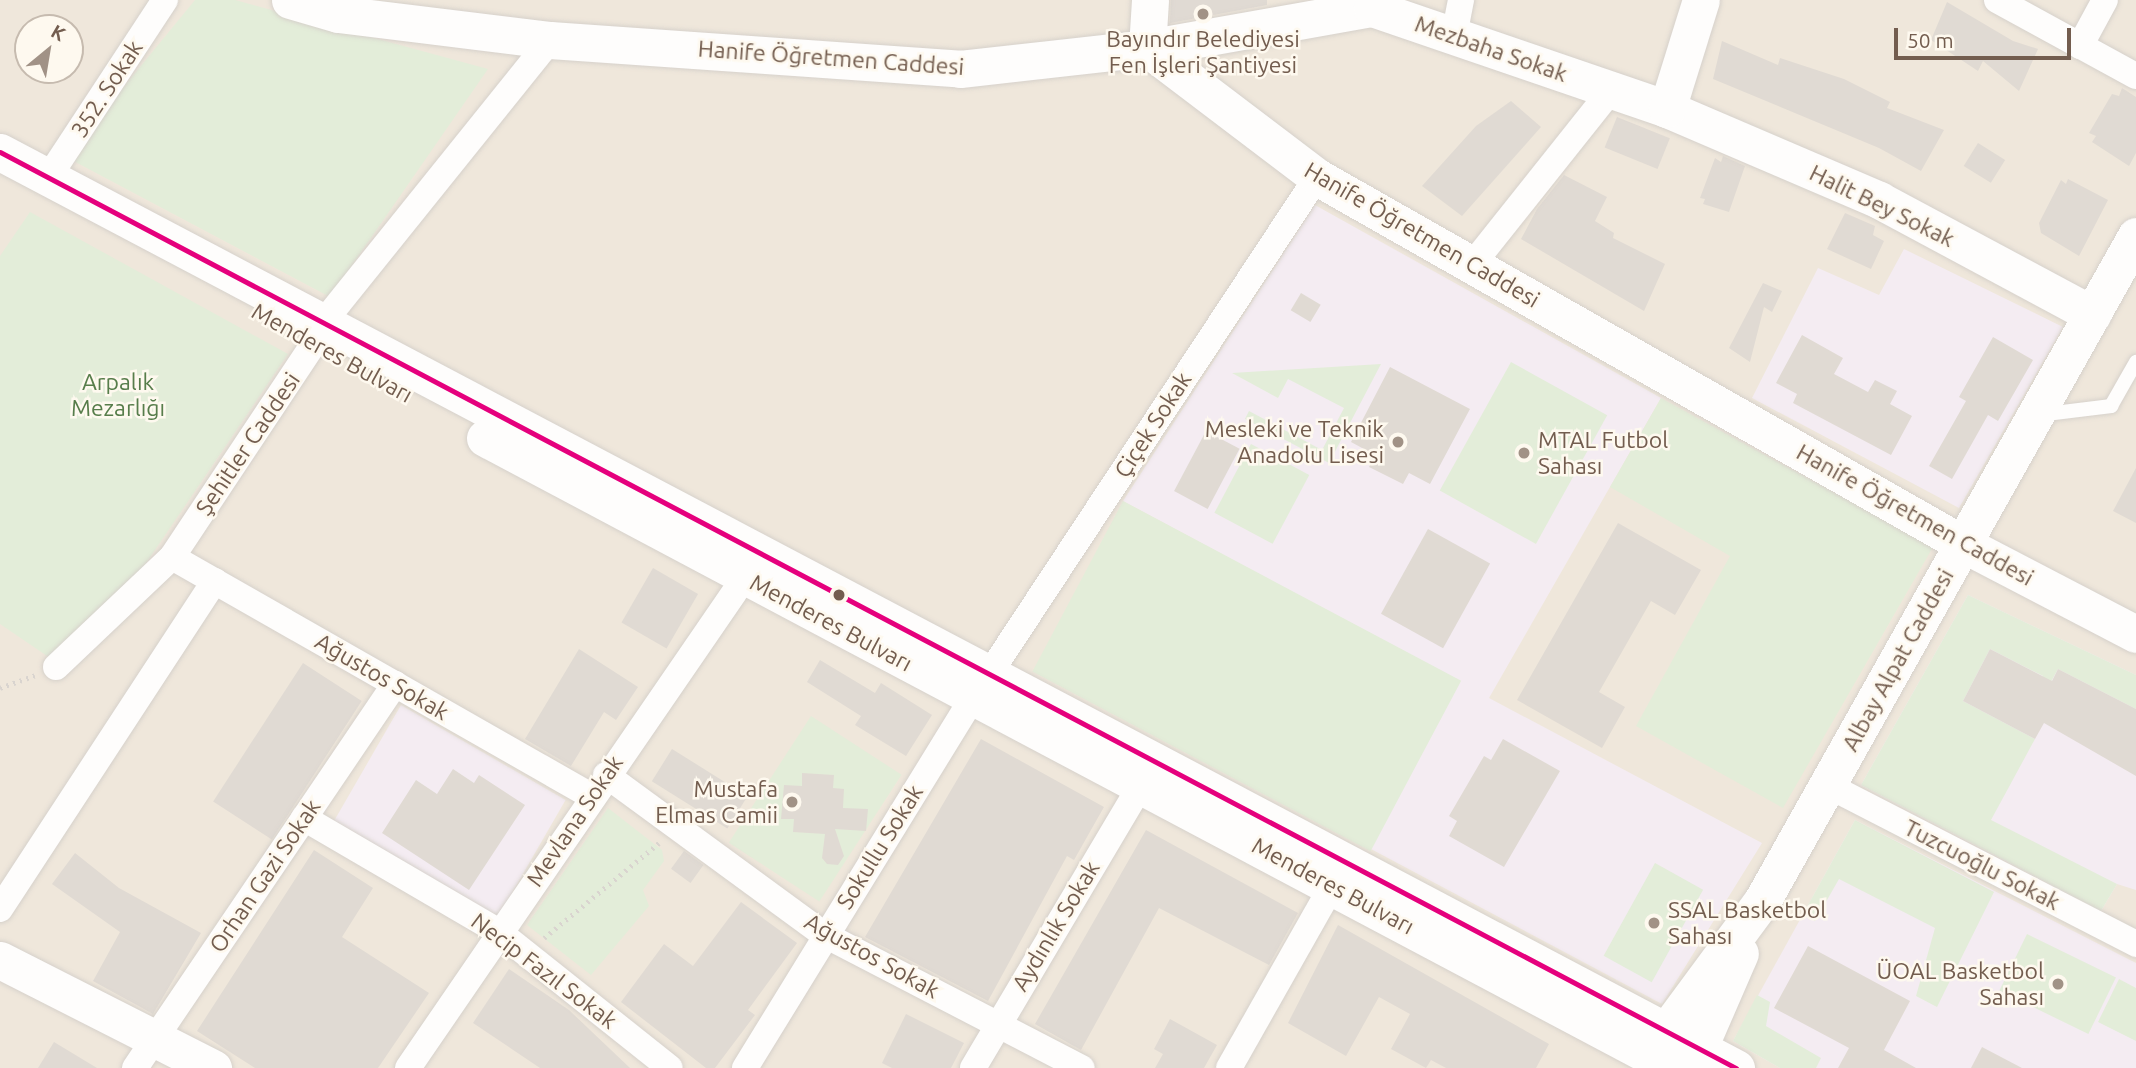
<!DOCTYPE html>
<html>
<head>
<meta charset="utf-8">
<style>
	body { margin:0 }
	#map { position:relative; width:2136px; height:1068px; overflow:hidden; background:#f7f4ed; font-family:Ubuntu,sans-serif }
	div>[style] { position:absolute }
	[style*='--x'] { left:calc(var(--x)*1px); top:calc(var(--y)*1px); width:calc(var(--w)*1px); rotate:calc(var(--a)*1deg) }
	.residential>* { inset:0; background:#efe7db }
	.education>* { inset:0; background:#f4ecf2; transform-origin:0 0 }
	.green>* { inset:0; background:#e3edd9; transform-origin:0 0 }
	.building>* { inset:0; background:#e0dad3; transform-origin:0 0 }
	.path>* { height:4.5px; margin-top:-2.25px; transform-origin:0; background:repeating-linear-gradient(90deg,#d9d4cf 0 2px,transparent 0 7px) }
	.roads { filter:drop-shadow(0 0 2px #d6d1cb) drop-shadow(0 0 2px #d6d1cb) }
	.lane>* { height:14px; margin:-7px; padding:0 7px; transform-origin:7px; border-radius:7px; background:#fefdfc }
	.street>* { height:26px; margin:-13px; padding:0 13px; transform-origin:13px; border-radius:13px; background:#fefdfc }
	.secondary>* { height:37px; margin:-18.5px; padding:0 18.5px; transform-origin:18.5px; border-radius:18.5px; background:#fefdfc }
	.bus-1>* { height:5px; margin:-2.5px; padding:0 2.5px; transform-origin:2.5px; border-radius:2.5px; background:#e5007d }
	.dots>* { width:19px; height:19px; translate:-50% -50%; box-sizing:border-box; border:4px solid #fef9ef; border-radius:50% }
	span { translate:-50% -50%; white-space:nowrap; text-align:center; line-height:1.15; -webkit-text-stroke:5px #fef9ef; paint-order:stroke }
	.poi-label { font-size:23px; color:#735d4f }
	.right { translate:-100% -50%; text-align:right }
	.left { translate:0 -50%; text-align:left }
	.street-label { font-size:23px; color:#735d4f }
	.park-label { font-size:23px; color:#577d4b }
	.north { position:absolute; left:14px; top:14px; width:70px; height:70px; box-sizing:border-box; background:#fef9ef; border:2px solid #c6bbaf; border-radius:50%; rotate:30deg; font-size:19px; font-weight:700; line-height:28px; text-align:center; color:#735d4f }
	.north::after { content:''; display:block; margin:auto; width:24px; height:32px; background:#a19286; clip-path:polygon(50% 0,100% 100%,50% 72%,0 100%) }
	.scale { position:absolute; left:1894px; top:28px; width:177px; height:32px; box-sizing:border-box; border:4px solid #735d4f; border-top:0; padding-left:9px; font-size:21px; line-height:24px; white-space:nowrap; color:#735d4f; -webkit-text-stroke:5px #fef9ef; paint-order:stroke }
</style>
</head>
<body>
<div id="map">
	<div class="residential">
		<i style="clip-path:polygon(evenodd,0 0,2136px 0,2136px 1068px,0 1068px,0 0,28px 28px,70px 28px,70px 70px,28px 70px,28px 28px)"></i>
	</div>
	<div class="education">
		<i style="clip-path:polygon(1315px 205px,1661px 398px,1489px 698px,1762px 843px,1662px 1004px,1371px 849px,1460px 682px,1123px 501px)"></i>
		<i style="clip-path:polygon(1904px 249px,2063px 327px,1959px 508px,1752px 398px,1818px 268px,1879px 295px)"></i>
		<i style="clip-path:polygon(1968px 595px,2136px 675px,2136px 890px,2117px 884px,2101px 911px,1861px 785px)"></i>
		<i style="left:401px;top:705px;width:190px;height:138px;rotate:30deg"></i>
		<i style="clip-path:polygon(1855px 820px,2136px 963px,2136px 1068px,1780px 1068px,1733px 1041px)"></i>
	</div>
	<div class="green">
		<i style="clip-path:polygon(195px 0,235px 0,488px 69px,330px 297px,66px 157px)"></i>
		<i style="clip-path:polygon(30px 212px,288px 354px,98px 634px,53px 660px,0 624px,0 256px)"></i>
		<i style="left:1511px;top:362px;width:110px;height:147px;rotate:29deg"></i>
		<i style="clip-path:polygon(1381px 364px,1329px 463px,1245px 419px,1249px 411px,1322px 450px,1344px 408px,1288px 379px,1278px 398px,1232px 373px)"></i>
		<i style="clip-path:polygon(1661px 398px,1933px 547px,1783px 808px,1636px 726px,1730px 556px,1610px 487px)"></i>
		<i style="left:1251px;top:444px;width:66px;height:78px;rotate:28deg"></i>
		<i style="left:1123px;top:501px;width:383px;height:193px;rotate:28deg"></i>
		<i style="clip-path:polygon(1968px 595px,2136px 675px,2136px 709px,2058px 669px,2046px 691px,2043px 676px,1990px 649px,1963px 701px,2035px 739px,1991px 820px,2117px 884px,2101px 911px,1861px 785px)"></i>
		<i style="left:811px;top:716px;width:108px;height:151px;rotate:33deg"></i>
		<i style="clip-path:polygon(608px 808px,662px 850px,664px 861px,643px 890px,649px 906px,591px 975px,527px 925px)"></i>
		<i style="clip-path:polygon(1855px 820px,1994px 892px,1937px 1007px,1916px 996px,1935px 928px,1839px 879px,1815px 921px,1803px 914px)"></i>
		<i style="left:1655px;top:863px;width:55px;height:106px;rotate:29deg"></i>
		<i style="left:2027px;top:934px;width:99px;height:63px;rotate:26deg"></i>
		<i style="clip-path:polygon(2119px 979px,2136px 988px,2136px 1041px,2098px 1022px)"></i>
		<i style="clip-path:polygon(1757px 995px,1770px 1002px,1766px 1026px,1821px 1058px,1816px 1068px,1780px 1068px,1733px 1041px)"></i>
	</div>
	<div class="building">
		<i style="clip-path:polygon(1171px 0,1267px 0,1267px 5px,1170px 23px)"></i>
		<i style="clip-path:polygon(1947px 2px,2013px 41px,2038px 49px,2019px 91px,1983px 61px,1978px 71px,1931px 40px)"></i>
		<i style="clip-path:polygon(1722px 41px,1778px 65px,1780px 58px,1844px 79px,1890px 102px,1887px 108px,1944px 130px,1921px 171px,1879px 148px,1713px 79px)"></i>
		<i style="clip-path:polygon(2122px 88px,2136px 97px,2136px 153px,2129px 166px,2092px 142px,2096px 136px,2089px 133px,2112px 94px,2119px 96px)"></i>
		<i style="clip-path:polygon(1511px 101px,1541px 127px,1462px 216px,1422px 186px,1476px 126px)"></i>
		<i style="left:1617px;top:117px;width:57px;height:33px;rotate:22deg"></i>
		<i style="left:1978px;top:143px;width:32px;height:27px;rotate:32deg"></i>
		<i style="clip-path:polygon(1723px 156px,1745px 166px,1729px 212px,1703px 204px,1705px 199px,1700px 198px,1715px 158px,1721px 162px)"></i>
		<i style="clip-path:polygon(1564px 175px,1607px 197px,1595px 221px,1614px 233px,1613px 238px,1665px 264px,1644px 311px,1521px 239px,1537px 209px)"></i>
		<i style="clip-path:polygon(2068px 179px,2108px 200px,2079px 256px,2041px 233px,2039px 223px,2061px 180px,2066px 184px)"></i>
		<i style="clip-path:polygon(1845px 213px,1875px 226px,1873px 235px,1884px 241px,1871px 269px,1827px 249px)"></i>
		<i style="clip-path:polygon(1763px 283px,1782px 291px,1772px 312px,1764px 307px,1750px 362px,1729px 348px)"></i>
		<i style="left:1301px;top:293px;width:23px;height:20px;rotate:31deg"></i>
		<i style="clip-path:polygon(1802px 335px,1843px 358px,1834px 374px,1868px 392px,1875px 380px,1897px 391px,1890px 404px,1912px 416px,1891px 455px,1793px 403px,1797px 394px,1776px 383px)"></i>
		<i style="clip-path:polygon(1993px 337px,2033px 360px,1998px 421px,1988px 415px,1952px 479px,1929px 466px,1966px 401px,1959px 397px)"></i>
		<i style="clip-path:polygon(1390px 367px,1470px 409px,1430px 484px,1409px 473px,1403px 484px,1369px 467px,1375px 455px,1351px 442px)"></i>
		<i style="left:1206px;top:431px;width:38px;height:68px;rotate:28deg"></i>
		<i style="clip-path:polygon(2136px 468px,2136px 523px,2113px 511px)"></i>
		<i style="clip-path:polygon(1618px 523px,1701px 570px,1675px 615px,1651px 601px,1599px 692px,1625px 707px,1602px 748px,1517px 700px)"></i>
		<i style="left:1428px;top:529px;width:71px;height:97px;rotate:29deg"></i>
		<i style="left:653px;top:568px;width:52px;height:63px;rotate:30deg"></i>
		<i style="clip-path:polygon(579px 649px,638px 687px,616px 720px,604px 712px,571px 766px,525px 739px)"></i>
		<i style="clip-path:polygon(1990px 649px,2052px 681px,2058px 669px,2136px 709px,2136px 776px,2044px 723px,2035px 739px,1963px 701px)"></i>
		<i style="clip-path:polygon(820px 660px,875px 693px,881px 683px,932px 715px,906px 756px,855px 725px,861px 716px,807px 682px)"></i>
		<i style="left:303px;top:663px;width:70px;height:165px;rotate:33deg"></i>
		<i style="clip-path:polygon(981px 739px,1104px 807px,1074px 860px,1067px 856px,988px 1001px,865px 937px)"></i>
		<i style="clip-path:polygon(1503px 739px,1560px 771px,1504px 867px,1449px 836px,1457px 821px,1449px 816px,1484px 756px,1491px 760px)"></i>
		<i style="left:672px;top:749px;width:89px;height:38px;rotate:32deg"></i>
		<i style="clip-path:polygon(453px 769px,474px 783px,479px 775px,525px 805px,469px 890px,382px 833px,416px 780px,437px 794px)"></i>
		<i style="clip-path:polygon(802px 773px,834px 775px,833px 788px,844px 789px,843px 808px,868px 809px,866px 831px,835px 829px,844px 856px,838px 865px,827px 864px,822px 858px,825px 834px,793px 832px,794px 819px,781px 819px,784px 785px,802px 786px)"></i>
		<i style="clip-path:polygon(1146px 830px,1298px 913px,1269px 965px,1159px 908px,1081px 1050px,1035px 1024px)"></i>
		<i style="clip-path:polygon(314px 850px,373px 888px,342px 937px,429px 993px,378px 1068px,255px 1068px,197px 1031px)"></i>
		<i style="left:684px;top:851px;width:24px;height:22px;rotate:36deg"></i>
		<i style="clip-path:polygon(75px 853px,119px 888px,201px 933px,153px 1014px,93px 981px,120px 932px,52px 884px)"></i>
		<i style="clip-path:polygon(741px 902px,797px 943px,748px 1010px,755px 1015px,715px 1068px,706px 1068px,621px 1002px,664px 944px,693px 966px)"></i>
		<i style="clip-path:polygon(1338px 925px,1549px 1044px,1536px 1068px,1446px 1068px,1431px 1060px,1426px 1068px,1391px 1049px,1410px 1014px,1379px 997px,1346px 1056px,1288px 1023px)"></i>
		<i style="clip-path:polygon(1808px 946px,1910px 1001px,1884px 1050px,1916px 1068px,1838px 1068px,1849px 1048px,1774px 1008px)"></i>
		<i style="clip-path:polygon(509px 969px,569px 1010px,630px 1068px,540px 1068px,473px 1023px)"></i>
		<i style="clip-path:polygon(906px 1014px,964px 1043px,951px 1068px,892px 1068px,882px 1063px)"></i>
		<i style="clip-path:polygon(1170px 1019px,1217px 1045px,1204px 1068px,1155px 1068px,1163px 1054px,1154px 1049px)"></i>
		<i style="clip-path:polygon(54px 1042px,97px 1068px,38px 1068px)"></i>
		<i style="clip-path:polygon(1982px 1047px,2022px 1068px,1971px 1068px)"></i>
	</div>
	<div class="path">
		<i style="--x:0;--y:688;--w:37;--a:-20"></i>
		<i style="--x:544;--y:938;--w:149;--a:-39.6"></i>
	</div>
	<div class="roads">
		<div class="lane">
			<i style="--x:2038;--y:415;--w:74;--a:-7"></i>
			<i style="--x:2111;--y:406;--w:51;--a:-60.4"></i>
		</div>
		<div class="street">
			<i style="--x:1997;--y:0;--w:158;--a:28.7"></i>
			<i style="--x:1454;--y:36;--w:37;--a:-79"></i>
			<i style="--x:2080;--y:46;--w:52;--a:-61.5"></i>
			<i style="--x:48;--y:178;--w:213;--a:-56.7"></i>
			<i style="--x:1472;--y:265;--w:223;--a:-51.5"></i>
			<i style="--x:172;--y:557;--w:482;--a:29.7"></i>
			<i style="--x:56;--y:667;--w:160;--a:-43.5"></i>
			<i style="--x:172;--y:557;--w:255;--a:-56.4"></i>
			<i style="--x:313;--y:345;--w:23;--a:-67"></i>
			<i style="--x:322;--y:324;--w:364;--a:-51.2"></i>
			<i style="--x:990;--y:673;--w:594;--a:-56.6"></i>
			<i style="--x:606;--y:775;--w:271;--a:36.2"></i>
			<i style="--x:825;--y:935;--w:289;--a:27.4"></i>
			<i style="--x:1827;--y:785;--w:348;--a:27.2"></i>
			<i style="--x:304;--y:818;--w:226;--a:30.3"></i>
			<i style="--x:499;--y:932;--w:218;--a:38.5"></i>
			<i style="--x:0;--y:909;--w:392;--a:-56.8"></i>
			<i style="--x:135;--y:1068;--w:464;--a:-55.9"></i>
			<i style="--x:408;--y:1068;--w:596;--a:-55.54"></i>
			<i style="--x:745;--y:1068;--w:435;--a:-58.4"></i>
			<i style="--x:973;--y:1068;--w:329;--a:-59.3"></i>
			<i style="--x:1229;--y:1068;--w:209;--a:-60.5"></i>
		</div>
		<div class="secondary">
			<i style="--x:290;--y:0;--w:50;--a:16.3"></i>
			<i style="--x:338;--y:14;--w:214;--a:7"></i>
			<i style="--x:550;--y:40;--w:411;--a:4"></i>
			<i style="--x:960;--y:69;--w:188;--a:-6.4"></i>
			<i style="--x:1147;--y:48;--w:229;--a:-10.1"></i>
			<i style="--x:1372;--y:8;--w:312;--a:18.9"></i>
			<i style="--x:1667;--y:109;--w:231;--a:23.2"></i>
			<i style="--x:1879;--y:200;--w:242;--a:28.2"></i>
			<i style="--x:1147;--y:48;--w:213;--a:37.2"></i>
			<i style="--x:1317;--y:177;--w:743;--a:29.6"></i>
			<i style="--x:1963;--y:544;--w:195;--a:27.5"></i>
			<i style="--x:1147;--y:48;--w:48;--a:-86.4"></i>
			<i style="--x:1667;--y:109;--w:114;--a:-72.7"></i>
			<i style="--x:0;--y:152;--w:1963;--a:27.82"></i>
			<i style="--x:485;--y:438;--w:1345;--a:27.94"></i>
			<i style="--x:0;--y:960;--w:239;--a:26.9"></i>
			<i style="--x:1656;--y:1051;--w:22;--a:-63"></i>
			<i style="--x:1666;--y:1031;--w:162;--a:-53.6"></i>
			<i style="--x:1762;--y:901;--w:763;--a:-60.65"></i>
			<i style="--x:1690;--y:1068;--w:125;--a:-66.5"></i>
		</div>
	</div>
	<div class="bus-1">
		<i style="--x:0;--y:152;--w:1963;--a:27.82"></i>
	</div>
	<div class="dots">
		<i style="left:1203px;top:14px;background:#a19286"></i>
		<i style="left:1398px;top:442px;background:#a19286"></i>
		<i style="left:1524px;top:453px;background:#a19286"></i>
		<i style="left:839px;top:595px;background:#735d4f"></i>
		<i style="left:792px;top:802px;background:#a19286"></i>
		<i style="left:1654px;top:923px;background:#a19286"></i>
		<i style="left:2058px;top:984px;background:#a19286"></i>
	</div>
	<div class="poi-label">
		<span style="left:1203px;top:52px">Bayındır Belediyesi<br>Fen İşleri Şantiyesi</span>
		<span class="right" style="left:1384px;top:442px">Mesleki ve Teknik<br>Anadolu Lisesi</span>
		<span class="left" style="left:1538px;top:453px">MTAL Futbol<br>Sahası</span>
		<span class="right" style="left:778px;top:802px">Mustafa<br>Elmas Camii</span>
		<span class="left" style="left:1668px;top:923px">SSAL Basketbol<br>Sahası</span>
		<span class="right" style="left:2044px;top:984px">ÜOAL Basketbol<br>Sahası</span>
	</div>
	<div class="street-label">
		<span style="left:1491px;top:49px;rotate:19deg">Mezbaha Sokak</span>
		<span style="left:831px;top:58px;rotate:4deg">Hanife Öğretmen Caddesi</span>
		<span style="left:107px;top:89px;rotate:-57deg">352. Sokak</span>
		<span style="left:1882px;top:206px;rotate:26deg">Halit Bey Sokak</span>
		<span style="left:1422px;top:235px;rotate:30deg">Hanife Öğretmen Caddesi</span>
		<span style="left:332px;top:353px;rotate:29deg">Menderes Bulvarı</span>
		<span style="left:1153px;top:425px;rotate:-57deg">Çiçek Sokak</span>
		<span style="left:248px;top:444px;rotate:-56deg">Şehitler Caddesi</span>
		<span style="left:1915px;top:515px;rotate:29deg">Hanife Öğretmen Caddesi</span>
		<span style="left:831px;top:623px;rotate:28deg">Menderes Bulvarı</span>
		<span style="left:1898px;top:660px;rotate:-61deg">Albay Alpat Caddesi</span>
		<span style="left:382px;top:677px;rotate:30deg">Ağustos Sokak</span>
		<span style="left:575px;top:821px;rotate:-56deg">Mevlana Sokak</span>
		<span style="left:880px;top:847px;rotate:-58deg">Sokullu Sokak</span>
		<span style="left:1982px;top:865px;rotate:27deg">Tuzcuoğlu Sokak</span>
		<span style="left:265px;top:876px;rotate:-56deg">Orhan Gazi Sokak</span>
		<span style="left:1333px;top:886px;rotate:28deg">Menderes Bulvarı</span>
		<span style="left:1056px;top:926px;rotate:-59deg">Aydınlık Sokak</span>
		<span style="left:872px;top:956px;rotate:29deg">Ağustos Sokak</span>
		<span style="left:544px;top:971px;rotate:37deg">Necip Fazıl Sokak</span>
	</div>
	<div class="park-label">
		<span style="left:118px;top:395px">Arpalık<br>Mezarlığı</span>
	</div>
	<div class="north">K</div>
	<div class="scale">50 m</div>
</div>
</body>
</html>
